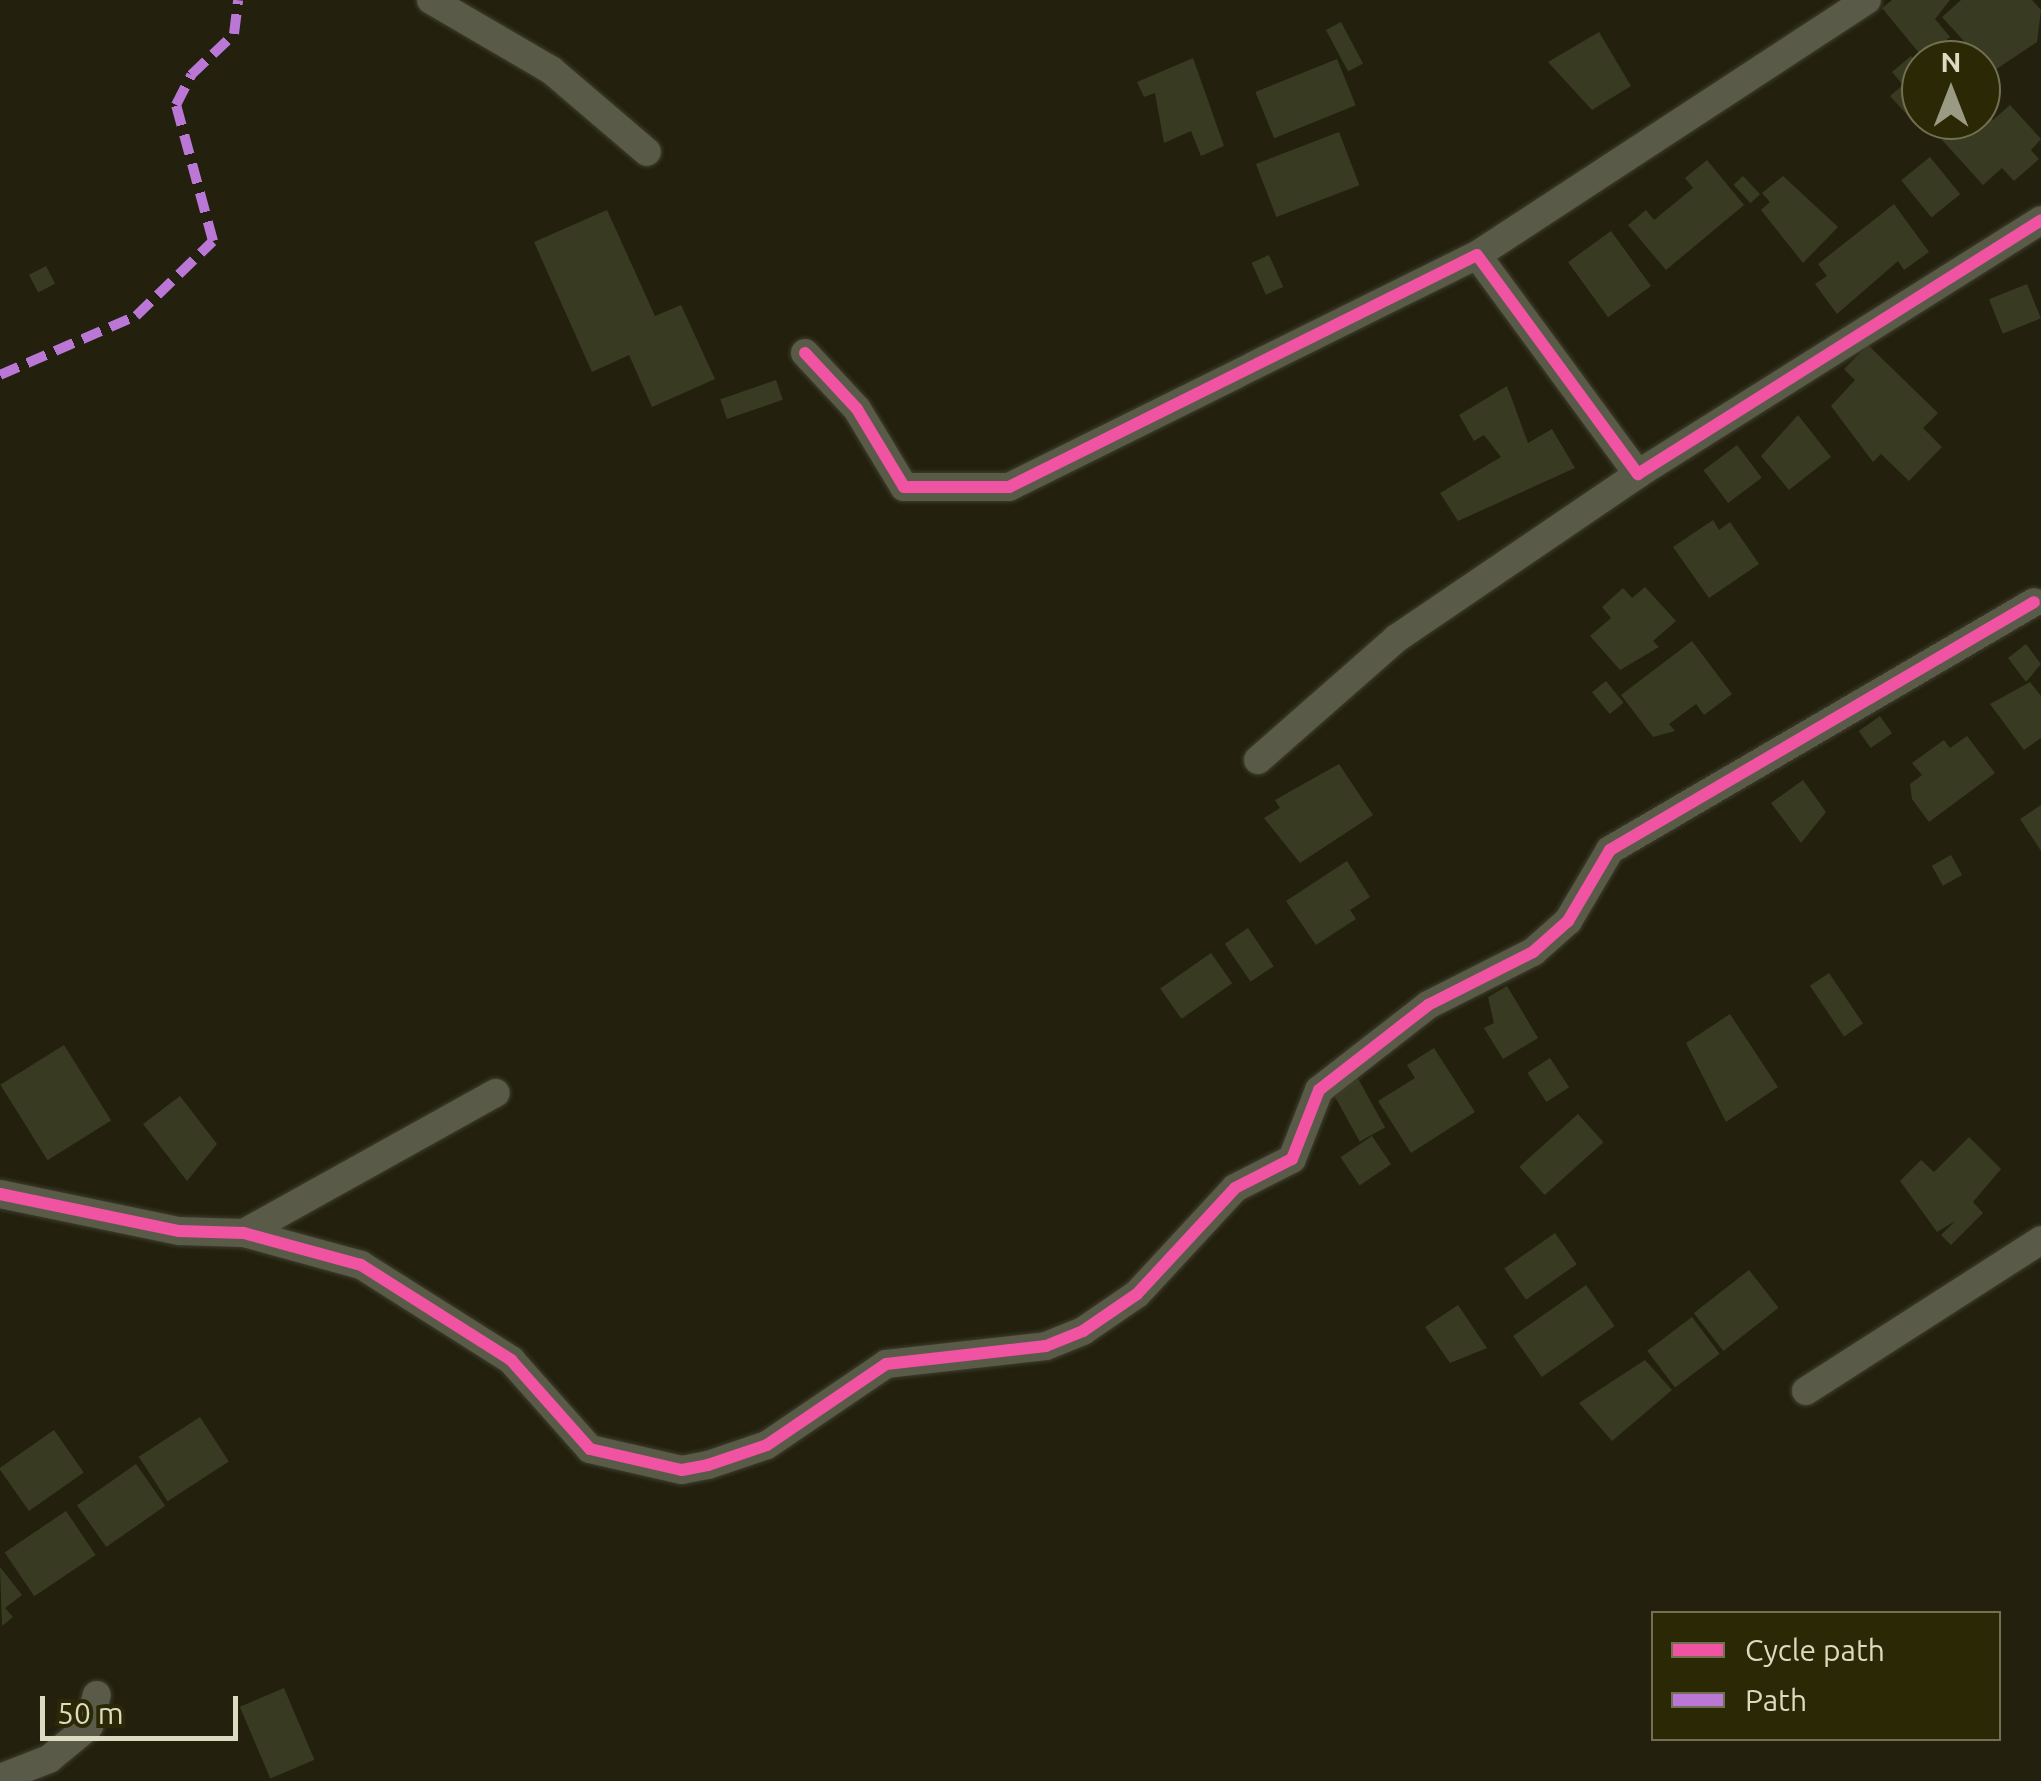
<!DOCTYPE html>
<html>
<head>
<meta charset="utf-8">
<style>
	body { margin:0 }
	#map { position:relative; width:2041px; height:1781px; overflow:hidden; background:#23210d; font-family:Ubuntu,sans-serif }
	div>[style] { position:absolute }
	[style*='--x'] { left:calc(var(--x)*1px); top:calc(var(--y)*1px); width:calc(var(--w)*1px); rotate:calc(var(--a)*1deg) }
	.building>* { inset:0; background:#383b22; transform-origin:0 0 }
	.roads { filter:drop-shadow(0 0 2px #3e3d2e) drop-shadow(0 0 2px #3e3d2e) }
	.minor>* { height:28px; margin:-14px; padding:0 14px; transform-origin:14px; border-radius:14px; background:#5a5a49 }
	.quiet>* { height:10px; margin-top:-5px; transform-origin:0; background:repeating-linear-gradient(90deg,#ba77d6 0 20px,transparent 0 30px) }
	.cycleway>* { height:12px; margin:-6px; padding:0 6px; transform-origin:6px; border-radius:6px; background:#f153a3 }
	span { translate:-50% -50%; white-space:nowrap; text-align:center; line-height:1.15; -webkit-text-stroke:9px #2b2905; paint-order:stroke }
	.legend { position:absolute; left:1651px; top:1611px; width:350px; height:130px; box-sizing:border-box; background:#2b2905; border:2px solid #717051; margin:0; padding:12px 18px; list-style:none; font-size:30px; color:#dbdbc2 }
	.legend li { display:flex; align-items:center; gap:20px; height:50px }
	.legend b { width:50px; border:2px solid #717051 }
	.north { position:absolute; left:1901px; top:40px; width:100px; height:100px; box-sizing:border-box; background:#2b2905; border:2px solid #717051; border-radius:50%; rotate:0deg; font-size:28px; font-weight:700; line-height:40px; text-align:center; color:#dbdbc2 }
	.north::after { content:''; display:block; margin:auto; width:35px; height:45px; background:#9b9a83; clip-path:polygon(50% 0,100% 100%,50% 72%,0 100%) }
	.scale { position:absolute; left:40px; top:1696px; width:198px; height:45px; box-sizing:border-box; border:5px solid #dbdbc2; border-top:0; padding-left:12px; font-size:30px; line-height:35px; white-space:nowrap; color:#dbdbc2; -webkit-text-stroke:8px #2b2905; paint-order:stroke }
</style>
</head>
<body>
<div id="map">
	<div class="building">
		<i style="clip-path:polygon(1892px 0,1950px 0,1935px 19px,1950px 37px,1924px 59px,1882px 8px)"></i>
		<i style="clip-path:polygon(1961px 0,2032px 0,2041px 10px,2037px 42px,1992px 72px,1942px 17px)"></i>
		<i style="left:1341px;top:22px;width:47px;height:17px;rotate:62deg"></i>
		<i style="clip-path:polygon(1599px 32px,1631px 86px,1592px 110px,1548px 62px)"></i>
		<i style="clip-path:polygon(1950px 42px,1966px 60px,1930px 60px)"></i>
		<i style="clip-path:polygon(1911px 56px,1921px 67px,1921px 120px,1937px 120px,1923px 132px,1890px 96px,1903px 85px,1892px 72px)"></i>
		<i style="clip-path:polygon(1193px 58px,1224px 146px,1201px 156px,1191px 131px,1164px 143px,1155px 93px,1144px 97px,1137px 82px)"></i>
		<i style="left:1337px;top:59px;width:50px;height:88px;rotate:68deg"></i>
		<i style="clip-path:polygon(2010px 105px,2041px 139px,2031px 150px,2039px 159px,2014px 181px,2002px 168px,1983px 185px,1942px 140px,1983px 110px,1993px 120px)"></i>
		<i style="left:1339px;top:132px;width:57px;height:89px;rotate:69deg"></i>
		<i style="left:1930px;top:157px;width:48px;height:37px;rotate:51deg"></i>
		<i style="clip-path:polygon(1707px 160px,1744px 205px,1666px 270px,1628px 225px,1646px 210px,1654px 220px,1693px 188px,1685px 178px)"></i>
		<i style="left:1743px;top:176px;width:25px;height:13px;rotate:47deg"></i>
		<i style="clip-path:polygon(1783px 176px,1838px 227px,1803px 263px,1761px 210px,1770px 202px,1762px 193px)"></i>
		<i style="clip-path:polygon(1894px 204px,1929px 252px,1904px 270px,1898px 261px,1837px 314px,1815px 284px,1827px 276px,1818px 264px)"></i>
		<i style="clip-path:polygon(607px 210px,655px 316px,681px 305px,715px 379px,652px 407px,629px 355px,592px 372px,534px 242px)"></i>
		<i style="left:1611px;top:231px;width:68px;height:53px;rotate:54deg"></i>
		<i style="left:1269px;top:255px;width:35px;height:19px;rotate:66deg"></i>
		<i style="left:46px;top:266px;width:20px;height:19px;rotate:63deg"></i>
		<i style="left:2027px;top:284px;width:37px;height:41px;rotate:68deg"></i>
		<i style="clip-path:polygon(1868px 345px,1938px 413px,1923px 428px,1942px 447px,1909px 481px,1881px 454px,1873px 462px,1831px 406px,1855px 380px,1844px 369px)"></i>
		<i style="left:776px;top:380px;width:21px;height:59px;rotate:71deg"></i>
		<i style="clip-path:polygon(1507px 386px,1528px 443px,1552px 429px,1575px 468px,1458px 521px,1440px 493px,1501px 457px,1484px 435px,1474px 441px,1459px 415px)"></i>
		<i style="clip-path:polygon(1798px 415px,1831px 457px,1789px 490px,1761px 456px)"></i>
		<i style="left:1737px;top:445px;width:41px;height:42px;rotate:53deg"></i>
		<i style="clip-path:polygon(1713px 520px,1719px 530px,1730px 522px,1759px 564px,1709px 598px,1673px 547px)"></i>
		<i style="clip-path:polygon(1645px 587px,1676px 621px,1653px 641px,1659px 647px,1620px 670px,1590px 636px,1611px 618px,1602px 607px,1623px 588px,1632px 598px)"></i>
		<i style="clip-path:polygon(1692px 641px,1732px 694px,1704px 715px,1696px 704px,1669px 724px,1675px 731px,1653px 737px,1621px 695px)"></i>
		<i style="clip-path:polygon(2026px 644px,2041px 664px,2026px 682px,2008px 658px)"></i>
		<i style="left:1606px;top:681px;width:28px;height:18px;rotate:51deg"></i>
		<i style="clip-path:polygon(2030px 682px,2041px 696px,2041px 738px,2024px 750px,1990px 704px)"></i>
		<i style="left:1880px;top:716px;width:21px;height:26px;rotate:55deg"></i>
		<i style="clip-path:polygon(1967px 736px,1995px 773px,1929px 822px,1912px 799px,1910px 784px,1922px 775px,1912px 763px,1944px 740px,1950px 748px)"></i>
		<i style="clip-path:polygon(1339px 764px,1373px 815px,1300px 863px,1264px 818px,1280px 808px,1275px 800px)"></i>
		<i style="clip-path:polygon(1803px 780px,1826px 812px,1801px 843px,1771px 803px)"></i>
		<i style="clip-path:polygon(2041px 805px,2041px 851px,2020px 819px)"></i>
		<i style="left:1951px;top:855px;width:23px;height:22px;rotate:61deg"></i>
		<i style="clip-path:polygon(1347px 861px,1370px 897px,1350px 910px,1356px 919px,1316px 945px,1286px 901px)"></i>
		<i style="left:1248px;top:928px;width:46px;height:28px;rotate:56deg"></i>
		<i style="left:1211px;top:953px;width:37px;height:62px;rotate:55deg"></i>
		<i style="left:1829px;top:973px;width:61px;height:23px;rotate:56deg"></i>
		<i style="clip-path:polygon(1507px 986px,1538px 1038px,1503px 1059px,1484px 1028px,1494px 1023px,1488px 997px)"></i>
		<i style="clip-path:polygon(1730px 1014px,1778px 1087px,1726px 1122px,1686px 1043px)"></i>
		<i style="left:64px;top:1045px;width:89px;height:75px;rotate:58deg"></i>
		<i style="clip-path:polygon(1434px 1048px,1475px 1112px,1411px 1153px,1378px 1101px,1415px 1078px,1407px 1065px)"></i>
		<i style="left:1550px;top:1058px;width:35px;height:27px;rotate:57deg"></i>
		<i style="left:1356px;top:1075px;width:60px;height:29px;rotate:61deg"></i>
		<i style="clip-path:polygon(180px 1096px,217px 1144px,187px 1181px,143px 1124px)"></i>
		<i style="left:1578px;top:1114px;width:38px;height:79px;rotate:48deg"></i>
		<i style="left:1372px;top:1136px;width:34px;height:38px;rotate:56deg"></i>
		<i style="clip-path:polygon(1969px 1137px,2001px 1169px,1973px 1202px,1983px 1213px,1951px 1245px,1941px 1235px,1955px 1221px,1937px 1232px,1900px 1181px,1921px 1160px,1934px 1172px)"></i>
		<i style="left:1555px;top:1233px;width:38px;height:62px;rotate:55deg"></i>
		<i style="left:1749px;top:1270px;width:48px;height:70px;rotate:52deg"></i>
		<i style="left:1586px;top:1285px;width:50px;height:89px;rotate:55deg"></i>
		<i style="clip-path:polygon(1458px 1305px,1487px 1348px,1450px 1363px,1425px 1327px)"></i>
		<i style="left:1692px;top:1317px;width:46px;height:56px;rotate:53deg"></i>
		<i style="clip-path:polygon(1645px 1360px,1672px 1390px,1612px 1441px,1579px 1403px)"></i>
		<i style="left:200px;top:1417px;width:53px;height:73px;rotate:57deg"></i>
		<i style="left:54px;top:1430px;width:52px;height:67px;rotate:55deg"></i>
		<i style="left:136px;top:1464px;width:51px;height:72px;rotate:55deg"></i>
		<i style="left:66px;top:1511px;width:53px;height:74px;rotate:56deg"></i>
		<i style="clip-path:polygon(0 1567px,22px 1595px,5px 1608px,13px 1617px,2px 1626px)"></i>
		<i style="left:284px;top:1688px;width:78px;height:48px;rotate:67deg"></i>
	</div>
	<div class="roads">
		<div class="minor">
			<i style="--x:431;--y:0;--w:139;--a:30.3"></i>
			<i style="--x:551;--y:70;--w:126;--a:40.5"></i>
			<i style="--x:1477;--y:255;--w:466;--a:-33.2"></i>
			<i style="--x:805;--y:353;--w:76;--a:47.1"></i>
			<i style="--x:857;--y:409;--w:91;--a:58.9"></i>
			<i style="--x:904;--y:487;--w:105;--a:0"></i>
			<i style="--x:1009;--y:487;--w:522;--a:-26.37"></i>
			<i style="--x:1477;--y:255;--w:272;--a:53.7"></i>
			<i style="--x:1638;--y:474;--w:476;--a:-32.2"></i>
			<i style="--x:1258;--y:760;--w:185;--a:-41.3"></i>
			<i style="--x:1397;--y:638;--w:292;--a:-34.2"></i>
			<i style="--x:0;--y:1194;--w:183;--a:11.7"></i>
			<i style="--x:179;--y:1231;--w:65;--a:1.8"></i>
			<i style="--x:244;--y:1233;--w:121;--a:15.3"></i>
			<i style="--x:361;--y:1265;--w:178;--a:32.3"></i>
			<i style="--x:511;--y:1360;--w:119;--a:48.4"></i>
			<i style="--x:590;--y:1449;--w:94;--a:12.9"></i>
			<i style="--x:682;--y:1470;--w:26;--a:-11"></i>
			<i style="--x:708;--y:1465;--w:62;--a:-18.7"></i>
			<i style="--x:767;--y:1445;--w:144;--a:-34.2"></i>
			<i style="--x:886;--y:1364;--w:161;--a:-6.4"></i>
			<i style="--x:1046;--y:1346;--w:40;--a:-22"></i>
			<i style="--x:1083;--y:1331;--w:65;--a:-34.4"></i>
			<i style="--x:1137;--y:1294;--w:144;--a:-47.2"></i>
			<i style="--x:1235;--y:1188;--w:64;--a:-27"></i>
			<i style="--x:1292;--y:1159;--w:74;--a:-68.6"></i>
			<i style="--x:1319;--y:1090;--w:138;--a:-37.9"></i>
			<i style="--x:1428;--y:1005;--w:118;--a:-26.8"></i>
			<i style="--x:1533;--y:952;--w:47;--a:-41.5"></i>
			<i style="--x:1568;--y:921;--w:82;--a:-59.4"></i>
			<i style="--x:1610;--y:850;--w:491;--a:-30.3"></i>
			<i style="--x:244;--y:1233;--w:288;--a:-29.1"></i>
			<i style="--x:1806;--y:1391;--w:279;--a:-32.7"></i>
			<i style="--x:0;--y:1778;--w:53;--a:-21.2"></i>
			<i style="--x:49;--y:1759;--w:52;--a:-39.5"></i>
			<i style="--x:89;--y:1726;--w:32;--a:-76"></i>
		</div>
	</div>
	<div class="quiet">
		<i style="--x:0;--y:375;--w:148;--a:-23.5"></i>
		<i style="--x:136;--y:316;--w:107;--a:-44.2"></i>
		<i style="--x:213;--y:241;--w:141;--a:-105.2"></i>
		<i style="--x:176;--y:105;--w:34;--a:-63"></i>
		<i style="--x:191;--y:75;--w:59;--a:-43.6"></i>
		<i style="--x:234;--y:34;--w:34;--a:-83"></i>
	</div>
	<div class="cycleway">
		<i style="--x:805;--y:353;--w:76;--a:47.1"></i>
		<i style="--x:857;--y:409;--w:91;--a:58.9"></i>
		<i style="--x:904;--y:487;--w:105;--a:0"></i>
		<i style="--x:1009;--y:487;--w:522;--a:-26.37"></i>
		<i style="--x:1477;--y:255;--w:272;--a:53.7"></i>
		<i style="--x:1638;--y:474;--w:476;--a:-32.2"></i>
		<i style="--x:0;--y:1194;--w:183;--a:11.7"></i>
		<i style="--x:179;--y:1231;--w:65;--a:1.8"></i>
		<i style="--x:244;--y:1233;--w:121;--a:15.3"></i>
		<i style="--x:361;--y:1265;--w:178;--a:32.3"></i>
		<i style="--x:511;--y:1360;--w:119;--a:48.4"></i>
		<i style="--x:590;--y:1449;--w:94;--a:12.9"></i>
		<i style="--x:682;--y:1470;--w:26;--a:-11"></i>
		<i style="--x:708;--y:1465;--w:62;--a:-18.7"></i>
		<i style="--x:767;--y:1445;--w:144;--a:-34.2"></i>
		<i style="--x:886;--y:1364;--w:161;--a:-6.4"></i>
		<i style="--x:1046;--y:1346;--w:40;--a:-22"></i>
		<i style="--x:1083;--y:1331;--w:65;--a:-34.4"></i>
		<i style="--x:1137;--y:1294;--w:144;--a:-47.2"></i>
		<i style="--x:1235;--y:1188;--w:64;--a:-27"></i>
		<i style="--x:1292;--y:1159;--w:74;--a:-68.6"></i>
		<i style="--x:1319;--y:1090;--w:138;--a:-37.9"></i>
		<i style="--x:1428;--y:1005;--w:118;--a:-26.8"></i>
		<i style="--x:1533;--y:952;--w:47;--a:-41.5"></i>
		<i style="--x:1568;--y:921;--w:82;--a:-59.4"></i>
		<i style="--x:1610;--y:850;--w:491;--a:-30.3"></i>
	</div>
	<ul class="legend">
	<li><b style="height:12px;background:#f153a3"></b>Cycle path</li>
	<li><b style="height:12px;background:#ba77d6"></b>Path</li>
	</ul>
	<div class="north">N</div>
	<div class="scale">50 m</div>
</div>
</body>
</html>
